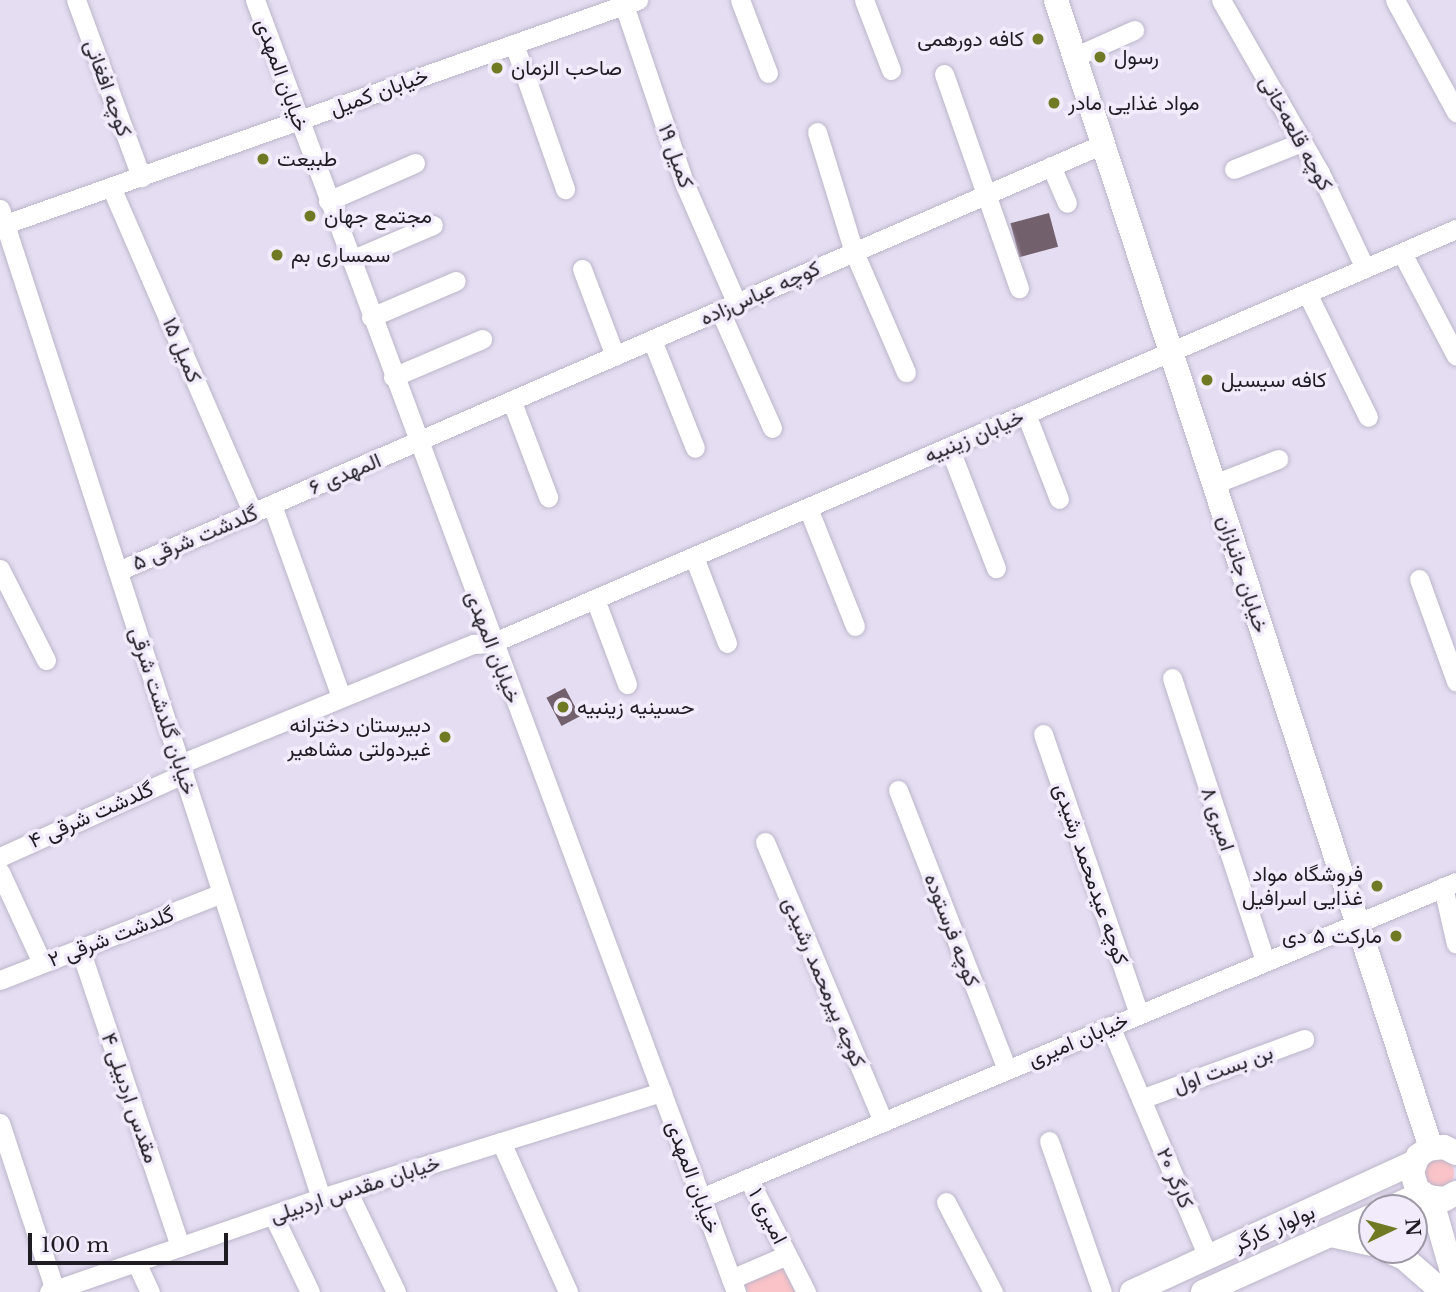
<!DOCTYPE html>
<html>
<head>
<meta charset="utf-8">
<style>
	body { margin:0 }
	#map { position:relative; width:1456px; height:1292px; overflow:hidden; background:#e5ddf2; font-family:"Libre Baskerville",Vazirmatn,serif }
	div>[style] { position:absolute }
	[style*='--x'] { left:calc(var(--x)*1px); top:calc(var(--y)*1px); width:calc(var(--w)*1px); rotate:calc(var(--a)*1deg) }
	.green>* { inset:0; background:#f9c3c8 }
	.round { border-radius:50% }
	.building>* { inset:0; background:#72606c; transform-origin:0 0 }
	.roads { filter:drop-shadow(0 0 2px #bcb5c9) drop-shadow(0 0 2px #bcb5c9) }
	.minor>* { height:19px; margin:-9.5px; padding:0 9.5px; transform-origin:9.5px; border-radius:9.5px; background:#fff }
	.major>* { height:24px; margin:-12px; padding:0 12px; transform-origin:12px; border-radius:12px; background:#fff }
	.dots>* { width:19px; height:19px; translate:-50% -50%; box-sizing:border-box; border:4px solid #f2ebfc; border-radius:50% }
	span { translate:-50% -50%; white-space:nowrap; text-align:center; line-height:1.15; -webkit-text-stroke:7px #f2ebfc; paint-order:stroke }
	.poi-label { font-size:21px; color:#1f1c24 }
	.right { translate:-100% -50%; text-align:right }
	.left { translate:0 -50%; text-align:left }
	.street-label { font-size:21px; color:#1f1c24 }
	.north { position:absolute; left:1358px; top:1194px; width:70px; height:70px; box-sizing:border-box; background:#f2ebfc; border:2px solid #9e98a6; border-radius:50%; rotate:85deg; font-size:19px; font-weight:700; line-height:28px; text-align:center; color:#1f1c24 }
	.north::after { content:''; display:block; margin:auto; width:24px; height:32px; background:#707924; clip-path:polygon(50% 0,100% 100%,50% 72%,0 100%) }
	.scale { position:absolute; left:28px; top:1233px; width:200px; height:32px; box-sizing:border-box; border:4px solid #1f1c24; border-top:0; padding-left:9px; font-size:21px; line-height:24px; white-space:nowrap; color:#1f1c24; -webkit-text-stroke:5px #f2ebfc; paint-order:stroke }
</style>
</head>
<body>
<div id="map">
	<div class="green">
		<i class="round" style="left:1424px;top:1158px;width:30px;height:30px"></i>
		<i style="clip-path:polygon(781px 1265px,795px 1292px,748px 1292px,744px 1281px)"></i>
	</div>
	<div class="building">
		<i style="left:1049px;top:213px;width:35px;height:40px;rotate:75deg"></i>
		<i style="left:565px;top:688px;width:32px;height:21px;rotate:62deg"></i>
	</div>
	<div class="roads">
		<div class="minor">
			<i style="--x:76;--y:0;--w:189;--a:69.8"></i>
			<i style="--x:255;--y:0;--w:1379;--a:69.58"></i>
			<i style="--x:740;--y:0;--w:78;--a:69"></i>
			<i style="--x:864;--y:0;--w:75;--a:68.9"></i>
			<i style="--x:1221;--y:0;--w:199;--a:60.2"></i>
			<i style="--x:1320;--y:173;--w:105;--a:64.7"></i>
			<i style="--x:1395;--y:0;--w:128;--a:61.4"></i>
			<i style="--x:624;--y:5;--w:190;--a:71.3"></i>
			<i style="--x:685;--y:185;--w:130;--a:66.4"></i>
			<i style="--x:514;--y:44;--w:154;--a:70.6"></i>
			<i style="--x:1074;--y:57;--w:66;--a:-24.2"></i>
			<i style="--x:944;--y:74;--w:227;--a:70.7"></i>
			<i style="--x:817;--y:132;--w:126;--a:72.9"></i>
			<i style="--x:854;--y:252;--w:131;--a:66.6"></i>
			<i style="--x:1051;--y:166;--w:40;--a:66.6"></i>
			<i style="--x:1234;--y:169;--w:73;--a:-21.7"></i>
			<i style="--x:111;--y:187;--w:356;--a:66.5"></i>
			<i style="--x:328;--y:201;--w:95;--a:-23.6"></i>
			<i style="--x:0;--y:209;--w:1040;--a:72.02"></i>
			<i style="--x:0;--y:226;--w:677;--a:-19.51"></i>
			<i style="--x:1402;--y:253;--w:116;--a:62.3"></i>
			<i style="--x:351;--y:260;--w:89;--a:-23.1"></i>
			<i style="--x:582;--y:269;--w:93;--a:69.2"></i>
			<i style="--x:1307;--y:293;--w:138;--a:63.8"></i>
			<i style="--x:720;--y:311;--w:128;--a:66"></i>
			<i style="--x:371;--y:317;--w:92;--a:-23"></i>
			<i style="--x:652;--y:340;--w:116;--a:68.3"></i>
			<i style="--x:393;--y:377;--w:97;--a:-23.1"></i>
			<i style="--x:512;--y:402;--w:102;--a:69.2"></i>
			<i style="--x:1026;--y:414;--w:91;--a:68.8"></i>
			<i style="--x:949;--y:447;--w:130;--a:68.8"></i>
			<i style="--x:1214;--y:484;--w:69;--a:-21.3"></i>
			<i style="--x:272;--y:505;--w:204;--a:70.2"></i>
			<i style="--x:808;--y:508;--w:127;--a:68.3"></i>
			<i style="--x:694;--y:557;--w:92;--a:69"></i>
			<i style="--x:0;--y:569;--w:102;--a:63.2"></i>
			<i style="--x:118;--y:571;--w:1074;--a:-23.44"></i>
			<i style="--x:1419;--y:579;--w:109;--a:70.1"></i>
			<i style="--x:595;--y:599;--w:91;--a:69.4"></i>
			<i style="--x:1172;--y:678;--w:298;--a:71.8"></i>
			<i style="--x:1043;--y:734;--w:296;--a:71.1"></i>
			<i style="--x:180;--y:764;--w:317;--a:-22.3"></i>
			<i style="--x:473;--y:644;--w:19;--a:-3"></i>
			<i style="--x:492;--y:643;--w:1049;--a:-23.24"></i>
			<i style="--x:898;--y:790;--w:300;--a:68.7"></i>
			<i style="--x:765;--y:842;--w:304;--a:67.1"></i>
			<i style="--x:0;--y:857;--w:201;--a:-24.4"></i>
			<i style="--x:0;--y:872;--w:100;--a:65.2"></i>
			<i style="--x:1443;--y:887;--w:58;--a:77.2"></i>
			<i style="--x:80;--y:949;--w:314;--a:71.4"></i>
			<i style="--x:0;--y:980;--w:238;--a:-21.4"></i>
			<i style="--x:1110;--y:1026;--w:251;--a:67"></i>
			<i style="--x:1141;--y:1099;--w:174;--a:-20.2"></i>
			<i style="--x:0;--y:1123;--w:176;--a:71.8"></i>
			<i style="--x:1049;--y:1141;--w:160;--a:70.7"></i>
			<i style="--x:501;--y:1142;--w:164;--a:65.9"></i>
			<i style="--x:748;--y:1178;--w:128;--a:63"></i>
			<i style="--x:347;--y:1190;--w:113;--a:64.3"></i>
			<i style="--x:701;--y:1198;--w:818;--a:-22.71"></i>
			<i style="--x:946;--y:1202;--w:102;--a:62.4"></i>
			<i style="--x:273;--y:1215;--w:85;--a:64.3"></i>
			<i style="--x:136;--y:1262;--w:33;--a:65"></i>
			<i style="--x:731;--y:1279;--w:61;--a:-23.2"></i>
			<i style="--x:49;--y:1292;--w:288;--a:-19.1"></i>
			<i style="--x:321;--y:1198;--w:357;--a:-17.3"></i>
		</div>
		<div class="major">
			<i style="--x:1056;--y:0;--w:1208;--a:71.91"></i>
			<i style="--x:1456;--y:1153;--w:13;--a:-153"></i>
			<i style="--x:1444;--y:1147;--w:16;--a:173"></i>
			<i style="--x:1428;--y:1149;--w:12;--a:145"></i>
			<i style="--x:1418;--y:1156;--w:17;--a:111"></i>
			<i style="--x:1412;--y:1172;--w:18;--a:74"></i>
			<i style="--x:1417;--y:1189;--w:14;--a:36"></i>
			<i style="--x:1428;--y:1197;--w:17;--a:7"></i>
			<i style="--x:1445;--y:1199;--w:13;--a:-29"></i>
			<i style="--x:1431;--y:1198;--w:91;--a:74.1"></i>
			<i style="--x:1390;--y:1208;--w:35;--a:-24"></i>
			<i style="--x:1331;--y:1235;--w:42;--a:12.4"></i>
			<i style="--x:1386;--y:1250;--w:20;--a:24"></i>
			<i style="--x:1404;--y:1258;--w:52;--a:41.1"></i>
			<i style="--x:1132;--y:1292;--w:311;--a:-24.7"></i>
			<i style="--x:1203;--y:1292;--w:185;--a:-24.2"></i>
		</div>
	</div>
	<div class="dots">
		<i style="left:1038px;top:39px;background:#707924"></i>
		<i style="left:1100px;top:57px;background:#707924"></i>
		<i style="left:497px;top:68px;background:#707924"></i>
		<i style="left:1054px;top:103px;background:#707924"></i>
		<i style="left:263px;top:159px;background:#707924"></i>
		<i style="left:310px;top:216px;background:#707924"></i>
		<i style="left:277px;top:255px;background:#707924"></i>
		<i style="left:1207px;top:380px;background:#707924"></i>
		<i style="left:563px;top:707px;background:#707924"></i>
		<i style="left:445px;top:737px;background:#707924"></i>
		<i style="left:1377px;top:886px;background:#707924"></i>
		<i style="left:1396px;top:936px;background:#707924"></i>
	</div>
	<div class="poi-label">
		<span class="right" style="left:1024px;top:39px">کافه دورهمی</span>
		<span class="left" style="left:1114px;top:57px">رسول</span>
		<span class="left" style="left:511px;top:68px">صاحب الزمان</span>
		<span class="left" style="left:1068px;top:103px">مواد غذایی مادر</span>
		<span class="left" style="left:277px;top:159px">طبیعت</span>
		<span class="left" style="left:324px;top:216px">مجتمع جهان</span>
		<span class="left" style="left:291px;top:255px">سمساری بم</span>
		<span class="left" style="left:1221px;top:380px">کافه سیسیل</span>
		<span class="left" style="left:577px;top:707px">حسینیه زینبیه</span>
		<span class="right" style="left:431px;top:737px">دبیرستان دخترانه<br>غیردولتی مشاهیر</span>
		<span class="right" style="left:1363px;top:886px">فروشگاه مواد<br>غذایی اسرافیل</span>
		<span class="right" style="left:1382px;top:936px">مارکت ۵ دی</span>
	</div>
	<div class="street-label">
		<span style="left:282px;top:75px;rotate:70deg">خیابان المهدی</span>
		<span style="left:108px;top:88px;rotate:70deg">کوچه افغانی</span>
		<span style="left:379px;top:92px;rotate:-20deg">خیابان کمیل</span>
		<span style="left:1296px;top:133px;rotate:61deg">کوچه قلعه‌خانی</span>
		<span style="left:676px;top:156px;rotate:70deg">کمیل ۱۹</span>
		<span style="left:760px;top:293px;rotate:-24deg">کوچه عباس‌زاده</span>
		<span style="left:182px;top:350px;rotate:67deg">کمیل ۱۵</span>
		<span style="left:974px;top:436px;rotate:-23deg">خیابان زینبیه</span>
		<span style="left:345px;top:474px;rotate:-23deg">المهدی ۶</span>
		<span style="left:195px;top:538px;rotate:-23deg">گلدشت شرقی ۵</span>
		<span style="left:1243px;top:574px;rotate:72deg">خیابان جانبازان</span>
		<span style="left:493px;top:647px;rotate:69deg">خیابان المهدی</span>
		<span style="left:163px;top:711px;rotate:72deg">خیابان گلدشت شرقی</span>
		<span style="left:91px;top:815px;rotate:-24deg">گلدشت شرقی ۴</span>
		<span style="left:1218px;top:819px;rotate:72deg">امیری ۸</span>
		<span style="left:1091px;top:874px;rotate:71deg">کوچه عیدمحمد رشیدی</span>
		<span style="left:952px;top:930px;rotate:69deg">کوچه فرستوده</span>
		<span style="left:111px;top:937px;rotate:-21deg">گلدشت شرقی ۲</span>
		<span style="left:824px;top:982px;rotate:67deg">کوچه پیرمحمد رشیدی</span>
		<span style="left:1078px;top:1040px;rotate:-23deg">خیابان امیری</span>
		<span style="left:1223px;top:1069px;rotate:-20deg">بن بست اول</span>
		<span style="left:130px;top:1098px;rotate:71deg">مقدس اردبیلی ۴</span>
		<span style="left:693px;top:1177px;rotate:70deg">خیابان المهدی</span>
		<span style="left:1175px;top:1178px;rotate:67deg">کارگر ۲۰</span>
		<span style="left:355px;top:1189px;rotate:-18deg">خیابان مقدس اردبیلی</span>
		<span style="left:768px;top:1216px;rotate:63deg">امیری ۱</span>
		<span style="left:1274px;top:1228px;rotate:-24deg">بولوار کارگر</span>
	</div>
	<div class="north">N</div>
	<div class="scale">100 m</div>
</div>
</body>
</html>
